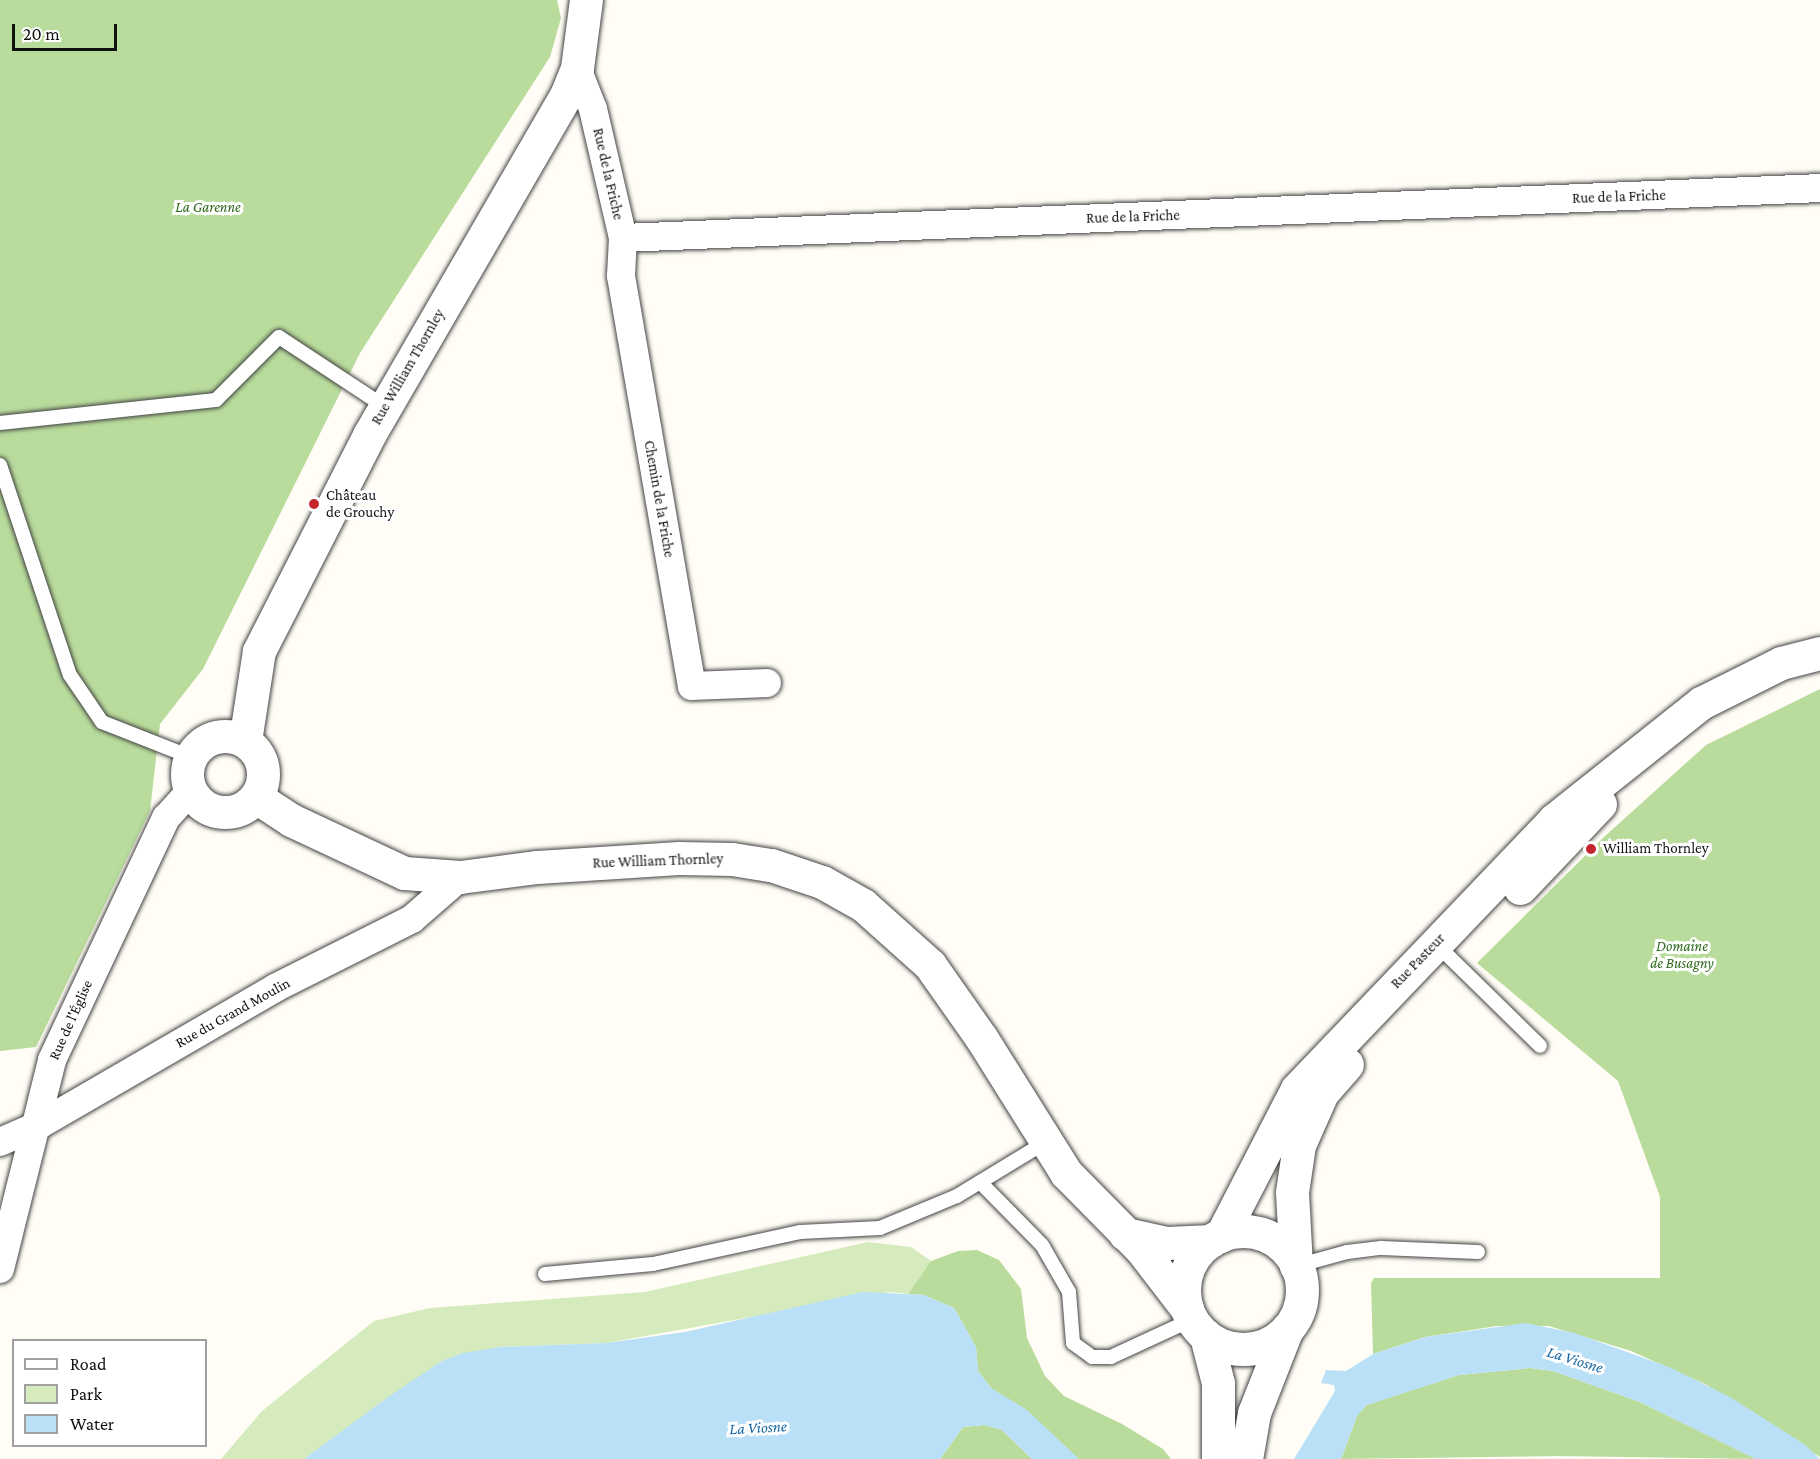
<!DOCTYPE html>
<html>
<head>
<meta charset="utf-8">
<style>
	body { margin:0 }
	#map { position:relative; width:1820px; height:1459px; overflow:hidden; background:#fffdf5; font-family:"Crimson Pro",serif }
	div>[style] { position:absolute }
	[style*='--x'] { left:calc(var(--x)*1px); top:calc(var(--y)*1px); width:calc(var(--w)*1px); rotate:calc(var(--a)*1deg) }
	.green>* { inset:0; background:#d5ebbd }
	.forest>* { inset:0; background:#b9dc9c }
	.water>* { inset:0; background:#b9e0f7 }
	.roads { filter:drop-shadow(0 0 2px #444) drop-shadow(0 0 2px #444) }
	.service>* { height:14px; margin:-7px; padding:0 7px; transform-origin:7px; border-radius:7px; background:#fff }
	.minor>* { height:28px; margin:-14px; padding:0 14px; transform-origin:14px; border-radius:14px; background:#fff }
	.tertiary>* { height:33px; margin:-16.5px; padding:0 16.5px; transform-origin:16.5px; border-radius:16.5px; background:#fff }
	.tertiary>.ring { margin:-16.5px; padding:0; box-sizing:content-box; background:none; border:33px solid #fff; border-radius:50% }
	.dots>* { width:16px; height:16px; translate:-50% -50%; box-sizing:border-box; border:3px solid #fff; border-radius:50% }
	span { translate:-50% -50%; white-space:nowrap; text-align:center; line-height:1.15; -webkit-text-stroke:6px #fff; paint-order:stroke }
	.street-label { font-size:15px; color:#111 }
	.park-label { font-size:15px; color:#2f6b1f; font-style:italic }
	.poi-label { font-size:15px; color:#111 }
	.left { translate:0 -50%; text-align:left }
	.water-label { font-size:16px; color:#1768a6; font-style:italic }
	.legend { position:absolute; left:12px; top:1339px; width:195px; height:108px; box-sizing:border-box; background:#fff; border:2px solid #a0a0a0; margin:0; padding:8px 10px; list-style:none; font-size:18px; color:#111 }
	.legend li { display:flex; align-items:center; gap:12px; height:30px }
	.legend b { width:30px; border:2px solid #a0a0a0 }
	.scale { position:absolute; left:12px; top:24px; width:105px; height:27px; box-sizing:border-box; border:3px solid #111; border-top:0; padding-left:8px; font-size:18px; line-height:21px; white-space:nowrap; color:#111; -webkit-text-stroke:4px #fff; paint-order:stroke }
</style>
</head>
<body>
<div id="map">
	<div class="green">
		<i style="clip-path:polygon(868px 1242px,911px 1247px,931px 1261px,908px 1294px,890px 1292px,606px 1343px,501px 1347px,442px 1361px,304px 1459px,221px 1459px,262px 1411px,374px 1321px,430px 1308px,645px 1292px)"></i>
	</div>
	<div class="forest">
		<i style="clip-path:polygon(0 0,557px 0,561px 18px,550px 57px,360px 353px,203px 669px,160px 724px,150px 811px,36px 1047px,0 1051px)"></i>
		<i style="clip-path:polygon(1820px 689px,1820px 1457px,1707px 1385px,1631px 1351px,1549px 1326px,1497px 1326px,1425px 1337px,1373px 1354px,1371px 1283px,1374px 1278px,1660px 1278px,1660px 1197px,1618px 1081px,1477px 963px,1604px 837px,1706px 745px)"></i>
		<i style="clip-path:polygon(977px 1250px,999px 1260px,1021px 1289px,1027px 1338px,1045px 1376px,1064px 1396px,1122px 1424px,1163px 1449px,1171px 1459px,1079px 1459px,991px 1388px,978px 1371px,976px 1347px,954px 1308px,924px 1295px,908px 1294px,931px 1261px,958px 1251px)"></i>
		<i style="clip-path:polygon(1530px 1368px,1553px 1371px,1640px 1402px,1756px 1459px,1559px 1456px,1341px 1459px,1357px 1416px,1366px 1405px,1459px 1375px)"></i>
		<i style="clip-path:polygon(984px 1425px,1002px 1430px,1032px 1459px,940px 1459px,963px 1427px)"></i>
	</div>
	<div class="water">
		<i style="clip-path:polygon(863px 1292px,924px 1295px,954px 1308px,976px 1347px,978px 1371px,991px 1388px,1027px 1410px,1079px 1459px,1032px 1459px,1002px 1430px,984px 1425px,963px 1427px,940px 1459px,304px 1459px,391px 1395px,442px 1361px,463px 1353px,501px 1347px,606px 1343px,685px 1332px)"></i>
		<i style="clip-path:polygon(1526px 1323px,1574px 1333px,1669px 1367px,1730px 1397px,1804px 1444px,1820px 1459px,1756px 1459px,1640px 1402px,1553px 1371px,1530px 1368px,1459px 1375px,1367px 1405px,1357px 1416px,1341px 1459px,1294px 1459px,1335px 1391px,1334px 1385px,1321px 1383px,1326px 1370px,1346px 1371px,1373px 1354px,1425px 1337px)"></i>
	</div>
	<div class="roads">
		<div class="service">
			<i style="--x:0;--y:423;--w:217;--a:-6.1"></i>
			<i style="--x:216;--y:400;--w:89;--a:-45"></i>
			<i style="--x:279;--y:337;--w:127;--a:33.4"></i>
			<i style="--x:0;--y:465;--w:221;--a:71.6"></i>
			<i style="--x:70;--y:675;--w:57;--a:55.8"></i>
			<i style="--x:102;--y:722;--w:96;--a:21.5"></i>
			<i style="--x:1435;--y:943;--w:147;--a:44.4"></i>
			<i style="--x:980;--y:1182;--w:88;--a:45.5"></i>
			<i style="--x:1042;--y:1245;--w:54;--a:60.1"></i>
			<i style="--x:1069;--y:1292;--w:51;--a:85.5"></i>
			<i style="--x:1073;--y:1343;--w:24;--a:36"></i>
			<i style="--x:1092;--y:1357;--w:19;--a:0"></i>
			<i style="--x:1111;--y:1357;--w:88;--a:-24.8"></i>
			<i style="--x:1296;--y:1266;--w:53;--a:-15.4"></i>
			<i style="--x:1347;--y:1252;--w:34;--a:-7"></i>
			<i style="--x:1381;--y:1248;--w:97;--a:2.4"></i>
			<i style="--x:545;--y:1274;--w:108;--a:-5.3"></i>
			<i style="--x:653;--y:1264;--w:150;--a:-12.3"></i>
			<i style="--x:800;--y:1232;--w:80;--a:-2.9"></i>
			<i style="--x:880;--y:1228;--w:83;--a:-22.6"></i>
			<i style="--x:957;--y:1196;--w:102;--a:-31.3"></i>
		</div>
		<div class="minor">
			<i style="--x:577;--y:68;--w:44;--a:68.7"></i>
			<i style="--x:593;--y:109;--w:132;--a:76.9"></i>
			<i style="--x:623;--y:238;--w:38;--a:93"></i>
			<i style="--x:621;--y:276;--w:416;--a:80.2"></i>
			<i style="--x:692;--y:686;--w:75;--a:-2.3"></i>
			<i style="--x:623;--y:238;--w:1198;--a:-2.39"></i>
			<i style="--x:0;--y:1142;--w:43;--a:-23.6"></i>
			<i style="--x:39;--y:1125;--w:273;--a:-30.1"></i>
			<i style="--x:275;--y:988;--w:153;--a:-26.7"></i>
			<i style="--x:412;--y:919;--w:64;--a:-41.2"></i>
			<i style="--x:0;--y:1269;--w:215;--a:-76"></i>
			<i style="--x:52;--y:1060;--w:268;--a:-64.8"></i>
			<i style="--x:166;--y:818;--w:38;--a:-48"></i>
		</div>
		<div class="tertiary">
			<i class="ring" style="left:187px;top:736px;width:43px;height:43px"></i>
			<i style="--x:245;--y:741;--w:91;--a:-81.2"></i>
			<i style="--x:259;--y:651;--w:242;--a:-63"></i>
			<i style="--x:369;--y:435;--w:395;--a:-59.9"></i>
			<i style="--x:567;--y:93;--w:27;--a:-68"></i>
			<i style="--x:577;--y:68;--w:69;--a:-82.5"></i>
			<i style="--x:256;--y:797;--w:42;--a:33.3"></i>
			<i style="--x:291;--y:820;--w:125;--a:25.1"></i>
			<i style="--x:404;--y:873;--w:56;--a:4.1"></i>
			<i style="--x:460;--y:877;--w:78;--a:-7.4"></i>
			<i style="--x:537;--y:867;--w:142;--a:-3.6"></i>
			<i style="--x:679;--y:858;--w:53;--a:1.1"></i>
			<i style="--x:732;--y:859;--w:39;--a:9"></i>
			<i style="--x:771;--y:865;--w:54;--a:18.4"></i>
			<i style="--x:822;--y:882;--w:47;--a:29.3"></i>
			<i style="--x:863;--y:905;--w:90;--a:41.8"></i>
			<i style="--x:930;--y:965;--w:90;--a:54.9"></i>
			<i style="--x:982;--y:1039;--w:158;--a:57.9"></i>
			<i style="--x:1066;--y:1173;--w:107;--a:45.4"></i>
			<i style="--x:1141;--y:1249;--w:76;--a:52.5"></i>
			<i style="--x:1520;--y:888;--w:116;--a:-46.4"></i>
			<i class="ring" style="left:1184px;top:1231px;width:85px;height:85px"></i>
			<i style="--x:1125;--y:1234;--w:43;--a:12.1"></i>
			<i style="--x:1167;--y:1243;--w:44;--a:-2.6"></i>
			<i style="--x:1221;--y:1236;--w:165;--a:-62.7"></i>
			<i style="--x:1297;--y:1089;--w:372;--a:-46.3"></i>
			<i style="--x:1554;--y:820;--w:188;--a:-38.5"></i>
			<i style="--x:1701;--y:703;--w:89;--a:-26.6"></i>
			<i style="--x:1781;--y:663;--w:40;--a:-14.4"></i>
			<i style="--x:1296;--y:1266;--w:74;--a:-93.1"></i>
			<i style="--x:1292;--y:1192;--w:48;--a:-81.5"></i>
			<i style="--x:1299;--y:1145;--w:57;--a:-66.1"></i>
			<i style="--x:1322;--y:1093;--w:38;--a:-49"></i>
			<i style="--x:1206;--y:1336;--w:49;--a:75.7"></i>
			<i style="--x:1218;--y:1383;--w:76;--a:90"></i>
			<i style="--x:1246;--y:1459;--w:47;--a:-80.1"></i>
			<i style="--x:1254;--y:1413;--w:90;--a:-68.6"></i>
		</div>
	</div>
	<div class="dots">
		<i style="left:314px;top:504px;background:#c4262e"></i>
		<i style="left:1591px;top:849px;background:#c4262e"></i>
	</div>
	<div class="street-label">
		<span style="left:608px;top:174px;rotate:77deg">Rue de la Friche</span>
		<span style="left:1619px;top:197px;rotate:-2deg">Rue de la Friche</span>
		<span style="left:1133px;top:217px;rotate:-2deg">Rue de la Friche</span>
		<span style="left:408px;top:367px;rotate:-60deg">Rue William Thornley</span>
		<span style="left:659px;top:499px;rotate:80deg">Chemin de la Friche</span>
		<span style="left:658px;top:861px;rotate:-2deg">Rue William Thornley</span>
		<span style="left:1418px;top:961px;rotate:-46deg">Rue Pasteur</span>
		<span style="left:233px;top:1013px;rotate:-29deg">Rue du Grand Moulin</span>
		<span style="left:71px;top:1020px;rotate:-66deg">Rue de l'Église</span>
	</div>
	<div class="park-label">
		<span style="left:208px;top:208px">La Garenne</span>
		<span style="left:1682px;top:955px">Domaine<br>de Busagny</span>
	</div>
	<div class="poi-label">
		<span class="left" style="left:326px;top:504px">Château<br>de Grouchy</span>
		<span class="left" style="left:1603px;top:849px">William Thornley</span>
	</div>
	<div class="water-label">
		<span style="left:1575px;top:1360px;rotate:17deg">La Viosne</span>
		<span style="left:758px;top:1428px;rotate:-3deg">La Viosne</span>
	</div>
	<ul class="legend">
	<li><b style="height:8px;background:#fff"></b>Road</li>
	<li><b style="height:16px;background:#d5ebbd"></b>Park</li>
	<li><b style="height:16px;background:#b9e0f7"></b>Water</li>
	</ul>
	<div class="scale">20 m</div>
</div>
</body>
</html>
